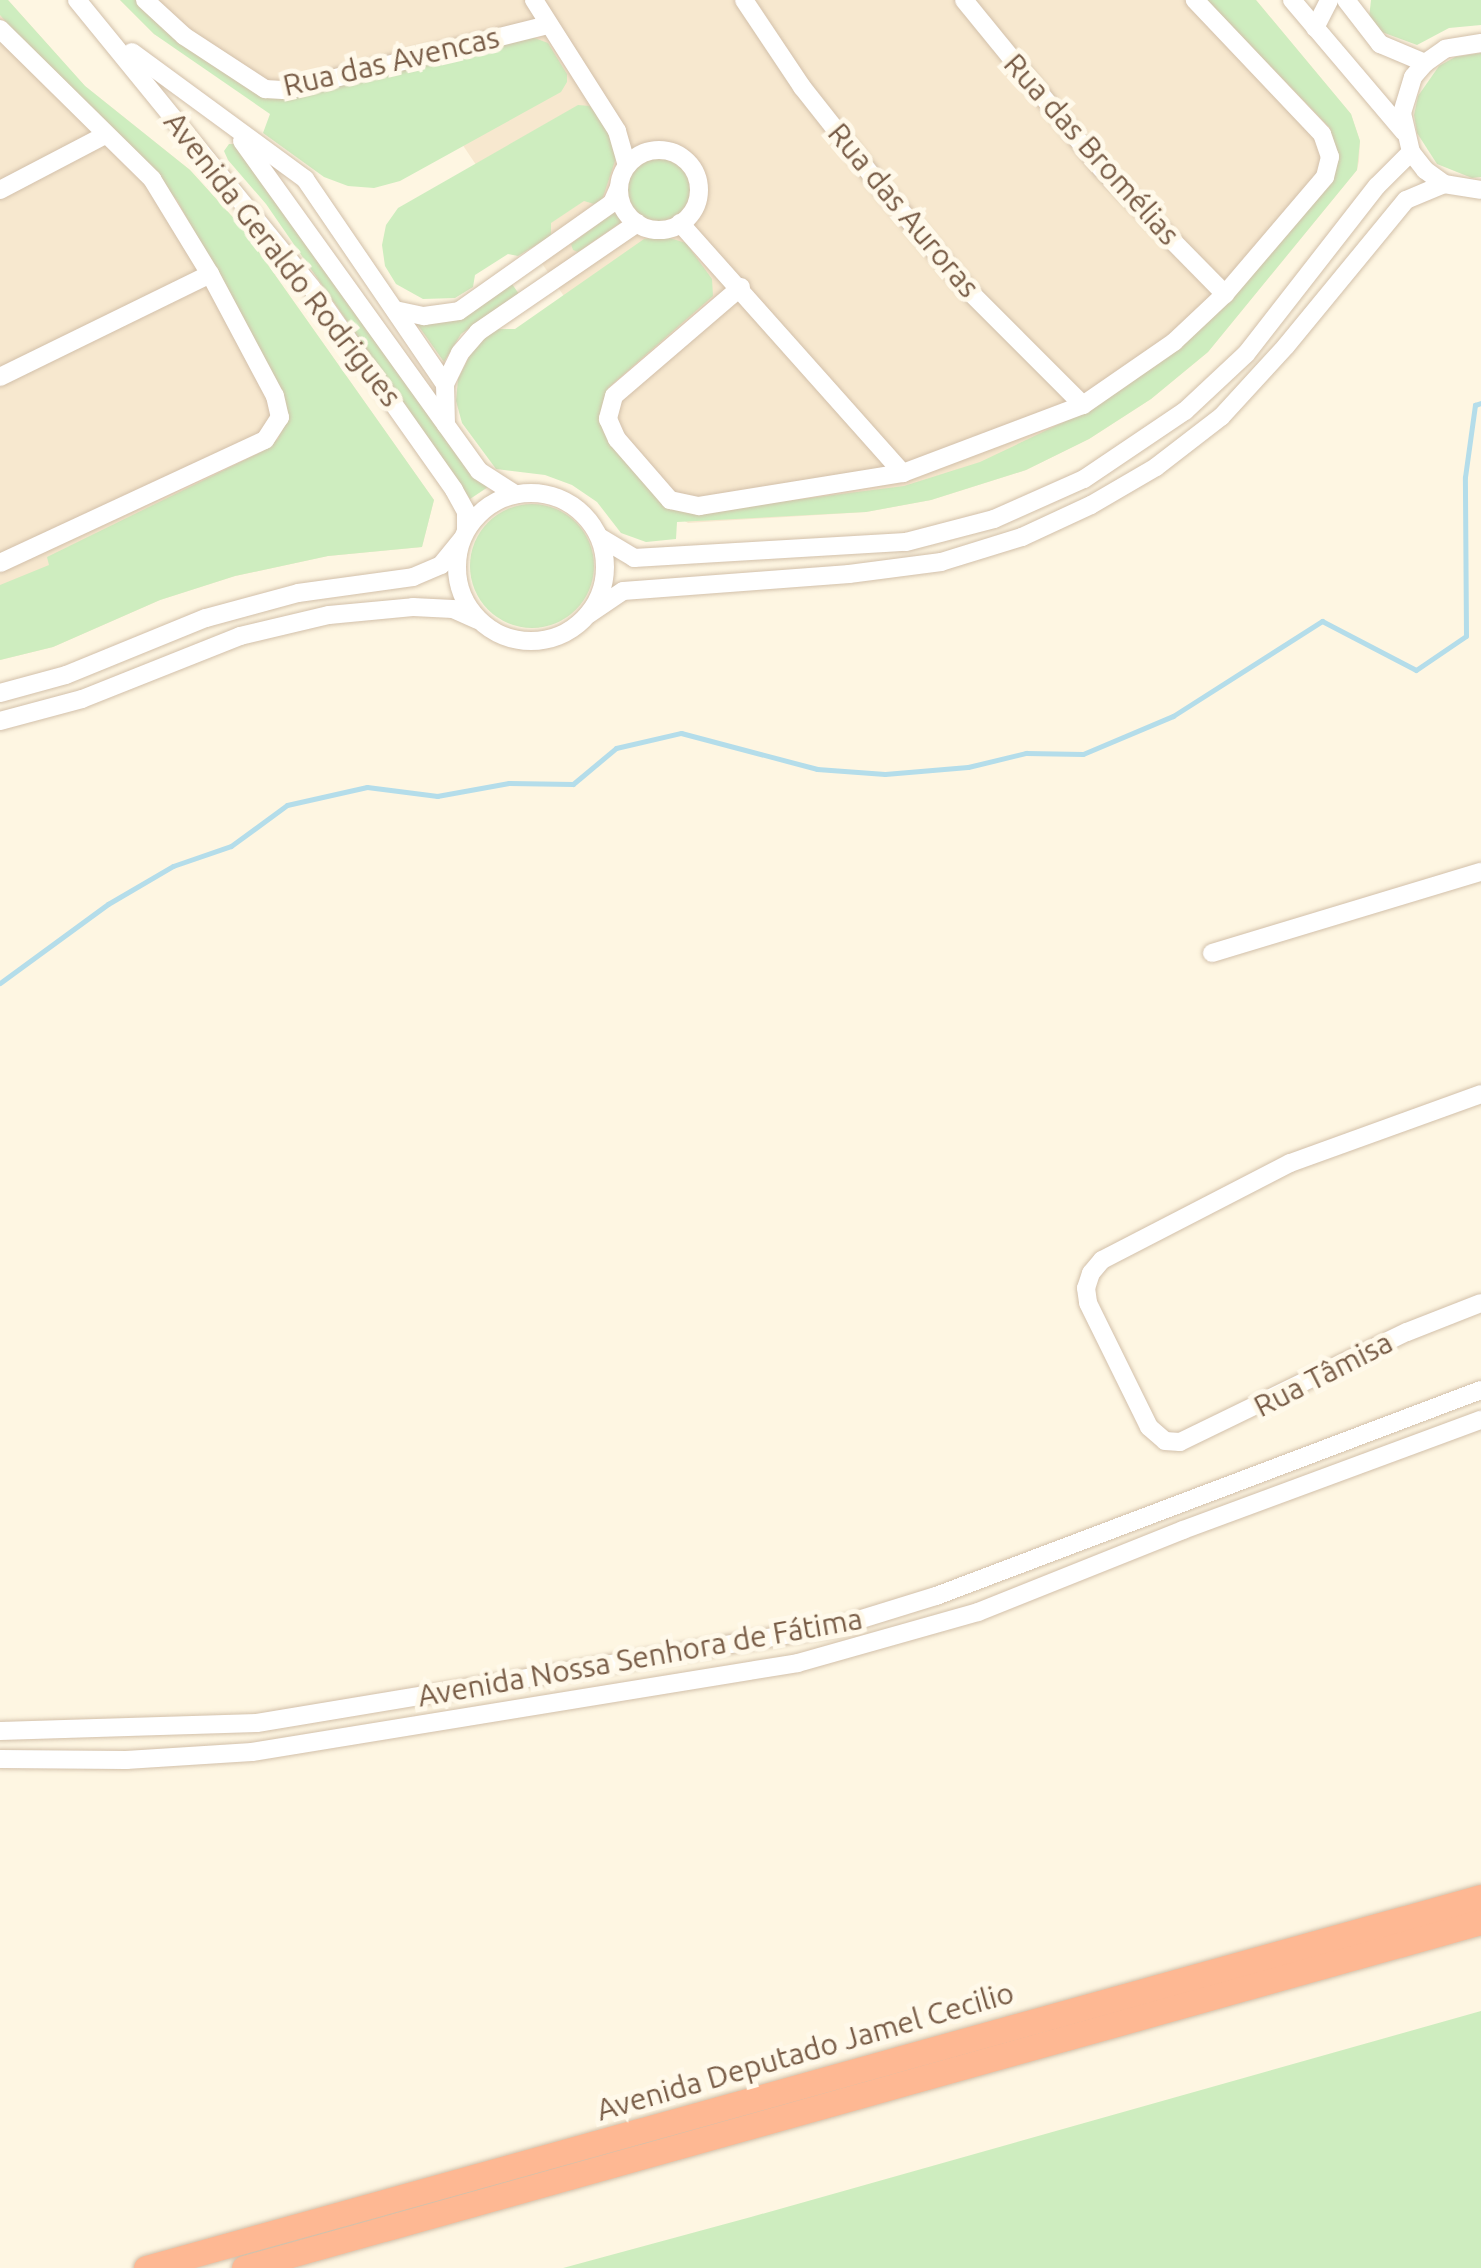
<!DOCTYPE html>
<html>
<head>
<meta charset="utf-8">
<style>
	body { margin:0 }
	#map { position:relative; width:1481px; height:2268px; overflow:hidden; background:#fef6e2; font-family:Ubuntu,sans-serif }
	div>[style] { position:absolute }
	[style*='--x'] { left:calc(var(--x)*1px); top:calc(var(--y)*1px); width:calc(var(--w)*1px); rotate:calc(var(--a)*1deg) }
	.residential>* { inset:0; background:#f7e8cf }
	.green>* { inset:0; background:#ceedbf }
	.round { border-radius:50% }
	.stream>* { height:5px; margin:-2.5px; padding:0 2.5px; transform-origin:2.5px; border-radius:2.5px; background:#b4ddea }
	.roads { filter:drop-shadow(0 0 2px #d2c0aa) drop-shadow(0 0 2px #d2c0aa) }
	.minor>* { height:18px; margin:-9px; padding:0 9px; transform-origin:9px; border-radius:9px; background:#fff }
	.minor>.ring { margin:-9px; padding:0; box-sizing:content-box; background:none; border:18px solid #fff; border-radius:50% }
	.highway>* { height:25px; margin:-12.5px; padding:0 12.5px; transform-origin:12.5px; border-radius:12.5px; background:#feb893 }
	span { translate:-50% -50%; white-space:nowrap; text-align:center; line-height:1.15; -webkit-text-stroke:10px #fff9ea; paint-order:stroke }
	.street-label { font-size:30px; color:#785c46 }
</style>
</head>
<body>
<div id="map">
	<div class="residential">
		<i style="clip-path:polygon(0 0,8px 0,85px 86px,190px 170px,239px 224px,434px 500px,422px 547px,328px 556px,235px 576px,160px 600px,53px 647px,0 660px)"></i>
		<i style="clip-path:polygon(120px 0,1256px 0,1351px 114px,1360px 141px,1359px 161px,1357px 170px,1208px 352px,1151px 399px,1089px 439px,1026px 470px,931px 500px,866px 512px,688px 523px,587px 459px,602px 353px,452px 129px,329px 127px,154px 34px)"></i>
	</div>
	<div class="green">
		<i style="clip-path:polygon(0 0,8px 0,85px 86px,190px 170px,239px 224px,434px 500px,422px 547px,328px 556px,235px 576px,160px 600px,53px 647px,0 660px,0 585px,49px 565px,47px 557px,263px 451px,278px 439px,285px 423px,284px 398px,177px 200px,36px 56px,0 15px)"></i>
		<i style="clip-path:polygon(120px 0,137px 0,249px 88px,532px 37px,548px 43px,567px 74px,567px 82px,561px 92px,400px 181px,374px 188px,348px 186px,324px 177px,263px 133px,270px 114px,154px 34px)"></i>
		<i style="clip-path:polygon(1207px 0,1256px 0,1351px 114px,1360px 141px,1357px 170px,1208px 352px,1151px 399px,1089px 439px,1026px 470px,931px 500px,866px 512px,677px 522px,676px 539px,646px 542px,621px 533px,597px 502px,572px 485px,545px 475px,496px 469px,462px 423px,456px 401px,458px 379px,475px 345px,494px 329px,515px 329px,644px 239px,663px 236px,686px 243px,712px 279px,713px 296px,609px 387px,599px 416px,604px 433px,660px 500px,699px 512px,904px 486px,980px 462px,1087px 411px,1156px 365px,1337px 161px,1330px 128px)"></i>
		<i style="clip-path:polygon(1371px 0,1481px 0,1481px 25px,1449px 28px,1417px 45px,1379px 31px,1369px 18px)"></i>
		<i style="clip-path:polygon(1481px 53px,1481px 177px,1472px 178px,1437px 164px,1417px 133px,1414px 115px,1418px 96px,1439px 66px,1455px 57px)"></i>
		<i style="clip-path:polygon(578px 105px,590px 106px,614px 139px,616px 158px,602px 200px,594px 204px,584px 201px,551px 223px,551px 236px,518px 256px,508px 254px,475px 275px,473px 287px,455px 298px,423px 299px,396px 284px,385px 266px,382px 245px,386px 225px,398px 208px)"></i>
		<i style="clip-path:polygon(229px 144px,237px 144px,488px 487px,470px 499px,266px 204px,228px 160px,224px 151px)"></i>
		<i class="round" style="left:628px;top:159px;width:62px;height:62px"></i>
		<i style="clip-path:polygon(613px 213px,620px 216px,620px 223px,578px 252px,573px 250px,571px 244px)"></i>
		<i style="clip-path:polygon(512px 284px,519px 294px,461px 334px,444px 362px,415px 321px)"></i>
		<i class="round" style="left:470px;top:504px;width:124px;height:124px"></i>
		<i style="clip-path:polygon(1481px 2011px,1481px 2268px,563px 2268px,751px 2217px)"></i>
	</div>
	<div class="stream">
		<i style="--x:0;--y:983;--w:134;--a:-36.2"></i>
		<i style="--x:108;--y:904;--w:75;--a:-30.3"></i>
		<i style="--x:173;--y:866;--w:61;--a:-19"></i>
		<i style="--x:231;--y:846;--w:69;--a:-36.2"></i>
		<i style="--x:287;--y:805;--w:82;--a:-12.7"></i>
		<i style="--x:367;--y:787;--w:71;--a:7.3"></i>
		<i style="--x:437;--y:796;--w:73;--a:-10.2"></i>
		<i style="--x:509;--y:783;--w:64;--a:0.9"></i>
		<i style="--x:573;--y:784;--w:56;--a:-39.9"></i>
		<i style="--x:616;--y:748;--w:67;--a:-13"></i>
		<i style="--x:681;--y:733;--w:141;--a:14.8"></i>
		<i style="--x:817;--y:769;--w:68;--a:4.2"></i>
		<i style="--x:885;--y:774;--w:83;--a:-4.8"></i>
		<i style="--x:968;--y:767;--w:60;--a:-13.6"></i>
		<i style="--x:1026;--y:753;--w:57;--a:1"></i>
		<i style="--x:1083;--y:754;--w:98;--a:-22.9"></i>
		<i style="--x:1173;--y:716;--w:177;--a:-32.5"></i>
		<i style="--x:1322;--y:621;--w:106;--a:27.5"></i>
		<i style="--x:1416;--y:670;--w:60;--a:-34.2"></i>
		<i style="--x:1466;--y:636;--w:159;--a:-90.4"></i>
		<i style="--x:1465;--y:477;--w:73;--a:-82.1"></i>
		<i style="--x:1475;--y:405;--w:6;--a:-18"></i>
	</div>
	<div class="roads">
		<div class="minor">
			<i style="--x:77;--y:0;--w:370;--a:50.8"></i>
			<i style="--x:311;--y:287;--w:248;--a:54.8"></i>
			<i style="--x:454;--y:490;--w:25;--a:61"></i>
			<i style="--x:466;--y:512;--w:18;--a:90"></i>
			<i style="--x:145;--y:0;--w:53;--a:42.7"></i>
			<i style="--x:184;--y:36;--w:97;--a:33.2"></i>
			<i style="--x:265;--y:89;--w:22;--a:3"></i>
			<i style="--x:287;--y:90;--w:268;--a:-14"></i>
			<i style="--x:534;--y:0;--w:155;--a:57.6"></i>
			<i style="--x:617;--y:131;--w:36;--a:74"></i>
			<i style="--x:744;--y:0;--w:105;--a:56.3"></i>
			<i style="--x:802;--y:87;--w:134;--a:51.7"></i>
			<i style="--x:885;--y:192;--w:127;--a:49.8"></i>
			<i style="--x:967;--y:289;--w:164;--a:45"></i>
			<i style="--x:964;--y:0;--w:217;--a:50.8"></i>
			<i style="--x:1101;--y:168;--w:177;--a:45.5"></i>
			<i style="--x:1292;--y:0;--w:173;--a:49.7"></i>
			<i style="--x:1346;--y:0;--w:56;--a:52.3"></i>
			<i style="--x:1380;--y:44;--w:49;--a:22.9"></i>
			<i style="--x:1315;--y:28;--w:31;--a:-63"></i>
			<i style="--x:0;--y:29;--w:214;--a:44.6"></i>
			<i style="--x:152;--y:179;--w:111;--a:58.6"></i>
			<i style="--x:210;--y:274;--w:138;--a:62"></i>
			<i style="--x:275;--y:396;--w:22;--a:77"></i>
			<i style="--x:280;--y:417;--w:27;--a:123"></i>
			<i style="--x:265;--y:440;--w:292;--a:155.1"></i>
			<i style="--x:1481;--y:43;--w:36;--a:171"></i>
			<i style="--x:1445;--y:49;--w:24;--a:145"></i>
			<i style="--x:1425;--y:63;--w:18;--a:131"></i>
			<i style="--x:1413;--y:77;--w:38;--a:107"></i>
			<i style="--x:1402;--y:113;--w:40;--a:77"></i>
			<i style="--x:1411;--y:152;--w:23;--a:52"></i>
			<i style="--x:1425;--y:170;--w:24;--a:36"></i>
			<i style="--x:1444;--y:184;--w:37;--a:9"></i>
			<i style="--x:132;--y:52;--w:215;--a:36.3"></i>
			<i style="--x:305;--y:179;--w:248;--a:55.7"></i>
			<i style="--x:445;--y:384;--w:41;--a:88.6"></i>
			<i style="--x:242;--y:141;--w:406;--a:54.3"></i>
			<i style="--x:479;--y:471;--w:43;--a:32.6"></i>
			<i class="ring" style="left:619px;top:150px;width:62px;height:62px"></i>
			<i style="--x:0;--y:190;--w:119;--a:-27.6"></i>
			<i style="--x:680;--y:223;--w:335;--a:48.3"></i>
			<i style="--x:741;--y:287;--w:167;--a:139.4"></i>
			<i style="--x:614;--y:396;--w:24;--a:105"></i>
			<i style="--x:608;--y:419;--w:22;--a:66"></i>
			<i style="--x:617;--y:439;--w:81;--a:49"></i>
			<i style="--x:670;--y:500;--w:30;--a:12"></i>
			<i style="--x:699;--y:506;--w:207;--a:-9.2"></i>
			<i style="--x:903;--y:473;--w:192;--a:-20.7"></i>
			<i style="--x:1083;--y:405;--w:111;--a:-34.7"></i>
			<i style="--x:1174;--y:342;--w:70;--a:-43.3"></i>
			<i style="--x:1225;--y:294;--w:154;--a:-49.5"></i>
			<i style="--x:1325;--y:177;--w:21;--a:-76"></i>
			<i style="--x:1330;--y:157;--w:24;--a:-109"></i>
			<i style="--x:1322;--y:134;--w:185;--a:-133.5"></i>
			<i style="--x:395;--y:310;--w:30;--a:12"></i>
			<i style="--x:424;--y:316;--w:35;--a:-8"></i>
			<i style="--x:459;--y:311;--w:187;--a:-35.2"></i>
			<i style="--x:612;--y:203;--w:17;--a:-66"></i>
			<i style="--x:0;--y:377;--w:234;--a:-26.1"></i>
			<i style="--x:445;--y:384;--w:34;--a:-64"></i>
			<i style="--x:460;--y:353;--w:28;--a:-49"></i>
			<i style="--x:478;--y:332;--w:193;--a:-34.4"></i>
			<i class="ring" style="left:457px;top:493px;width:130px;height:130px"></i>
			<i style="--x:601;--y:538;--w:39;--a:31"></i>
			<i style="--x:634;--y:558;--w:272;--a:-3.4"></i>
			<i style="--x:906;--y:542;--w:91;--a:-14.6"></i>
			<i style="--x:994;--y:519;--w:98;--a:-24"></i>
			<i style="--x:1084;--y:479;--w:122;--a:-34"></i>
			<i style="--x:1185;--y:411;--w:83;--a:-43.1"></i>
			<i style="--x:1246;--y:354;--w:213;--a:-52.1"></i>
			<i style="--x:1377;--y:186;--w:48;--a:-45"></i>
			<i style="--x:589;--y:614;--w:41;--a:-34.1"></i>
			<i style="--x:623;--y:591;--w:227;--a:-4.3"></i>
			<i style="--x:849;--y:574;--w:93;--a:-7.4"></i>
			<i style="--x:941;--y:562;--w:85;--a:-17.2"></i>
			<i style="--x:1022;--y:537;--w:76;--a:-24.9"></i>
			<i style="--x:1091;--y:505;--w:75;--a:-30.3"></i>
			<i style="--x:1156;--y:467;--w:82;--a:-37.6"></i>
			<i style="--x:1221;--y:417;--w:96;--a:-47.5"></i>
			<i style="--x:1286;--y:346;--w:189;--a:-50.6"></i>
			<i style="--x:1406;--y:200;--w:41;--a:-22.8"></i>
			<i style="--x:0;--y:693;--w:68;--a:-15.3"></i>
			<i style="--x:66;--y:675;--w:151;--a:-22.2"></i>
			<i style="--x:206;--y:618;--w:95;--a:-15.2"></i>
			<i style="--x:298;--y:593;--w:116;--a:-7.9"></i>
			<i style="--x:413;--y:577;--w:30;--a:-23"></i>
			<i style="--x:441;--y:565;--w:33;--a:-51"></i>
			<i style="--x:0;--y:721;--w:85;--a:-15"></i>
			<i style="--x:82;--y:699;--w:170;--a:-21.7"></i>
			<i style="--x:240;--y:636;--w:91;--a:-13.3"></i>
			<i style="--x:329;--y:615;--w:84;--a:-5.4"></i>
			<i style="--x:413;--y:607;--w:40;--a:2.9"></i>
			<i style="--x:453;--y:609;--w:27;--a:24"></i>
			<i style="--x:1212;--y:953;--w:281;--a:-16.8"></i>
			<i style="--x:1481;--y:1094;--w:203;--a:160.1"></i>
			<i style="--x:1290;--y:1163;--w:212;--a:152.7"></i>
			<i style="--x:1102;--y:1260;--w:17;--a:130"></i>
			<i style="--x:1091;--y:1273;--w:16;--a:108"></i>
			<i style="--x:1086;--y:1288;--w:15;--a:82"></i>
			<i style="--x:1088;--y:1303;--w:138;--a:63.8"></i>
			<i style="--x:1149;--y:1427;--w:21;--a:41"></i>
			<i style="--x:1165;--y:1441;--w:15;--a:4"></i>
			<i style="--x:1180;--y:1442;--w:252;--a:-25.9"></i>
			<i style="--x:1407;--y:1332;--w:79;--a:-21.4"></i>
			<i style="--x:0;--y:1731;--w:257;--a:-1.8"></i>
			<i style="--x:257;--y:1723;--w:590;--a:-9.46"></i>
			<i style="--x:839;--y:1626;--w:102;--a:-17.2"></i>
			<i style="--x:936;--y:1596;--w:583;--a:-20.71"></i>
			<i style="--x:0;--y:1759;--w:126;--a:0.5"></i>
			<i style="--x:126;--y:1760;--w:126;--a:-3.6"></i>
			<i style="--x:252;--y:1752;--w:553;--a:-9.26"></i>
			<i style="--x:798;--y:1663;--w:187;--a:-15.8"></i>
			<i style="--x:978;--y:1612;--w:221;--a:-21.8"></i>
			<i style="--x:1183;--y:1530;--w:318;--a:-20.3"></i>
		</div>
		<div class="highway">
			<i style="--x:146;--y:2268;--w:1386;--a:-15.53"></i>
			<i style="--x:244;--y:2268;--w:1284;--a:-15.63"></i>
		</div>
	</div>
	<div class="street-label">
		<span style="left:391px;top:61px;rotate:-13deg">Rua das Avencas</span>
		<span style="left:1092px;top:149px;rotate:48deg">Rua das Bromélias</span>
		<span style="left:904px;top:210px;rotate:50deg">Rua das Auroras</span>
		<span style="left:283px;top:259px;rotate:52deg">Avenida Geraldo Rodrigues</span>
		<span style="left:1323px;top:1374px;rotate:-27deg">Rua Tâmisa</span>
		<span style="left:640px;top:1657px;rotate:-10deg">Avenida Nossa Senhora de Fátima</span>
		<span style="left:805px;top:2051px;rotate:-16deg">Avenida Deputado Jamel Cecilio</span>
	</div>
</div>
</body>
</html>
